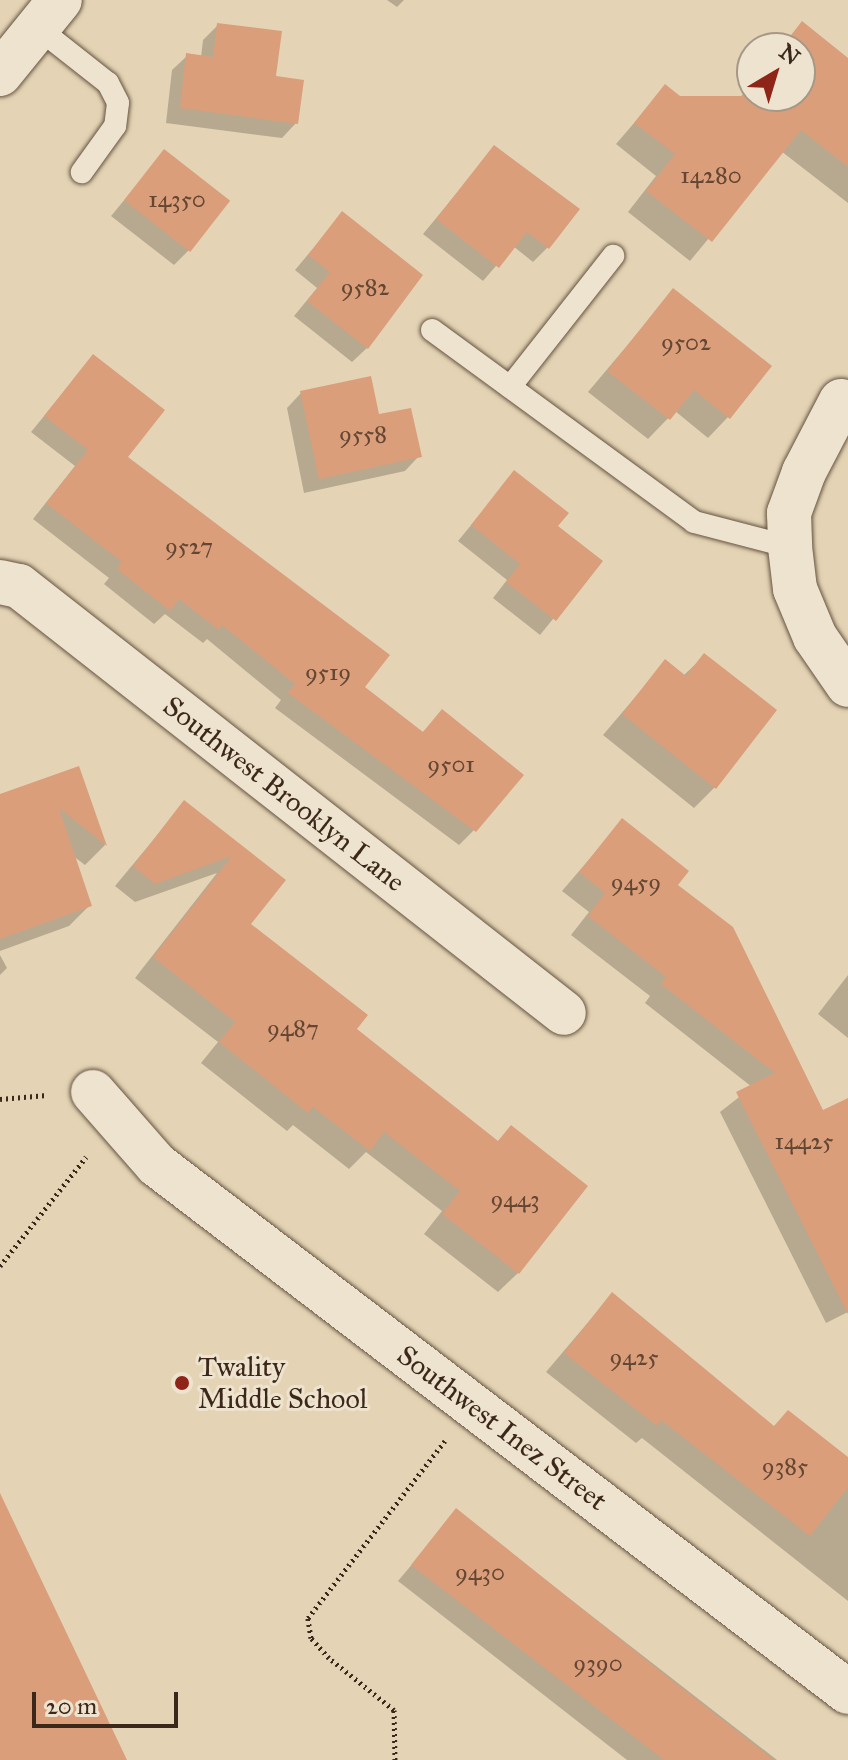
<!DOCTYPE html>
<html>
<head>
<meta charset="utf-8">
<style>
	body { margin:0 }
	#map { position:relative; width:848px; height:1760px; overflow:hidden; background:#e4d4b5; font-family:"IM FELL Great Primer",serif }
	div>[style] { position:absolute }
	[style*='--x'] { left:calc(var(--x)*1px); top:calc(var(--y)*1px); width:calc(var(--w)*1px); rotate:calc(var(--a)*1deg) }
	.shadow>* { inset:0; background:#0003 }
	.building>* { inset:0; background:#da9e7b; transform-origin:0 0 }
	.path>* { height:5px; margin-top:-2.5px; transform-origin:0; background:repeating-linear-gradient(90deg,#3c281a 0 2px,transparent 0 6px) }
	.roads { filter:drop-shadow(0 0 2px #665341) drop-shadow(0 0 2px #665341) }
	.service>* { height:22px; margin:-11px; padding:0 11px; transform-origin:11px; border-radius:11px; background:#ede3cf }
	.minor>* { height:44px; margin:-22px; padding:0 22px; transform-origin:22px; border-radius:22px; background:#ede3cf }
	.tertiary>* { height:44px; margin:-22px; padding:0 22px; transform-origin:22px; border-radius:22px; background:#ede3cf }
	.dots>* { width:22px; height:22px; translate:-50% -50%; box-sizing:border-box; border:4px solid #ede3cf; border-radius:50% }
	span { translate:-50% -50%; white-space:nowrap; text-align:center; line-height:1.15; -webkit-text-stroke:6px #ede3cf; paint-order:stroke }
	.number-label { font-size:24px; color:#644632 }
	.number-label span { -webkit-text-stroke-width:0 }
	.street-label { font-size:28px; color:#3c281a }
	.poi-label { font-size:28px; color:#3c281a }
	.left { translate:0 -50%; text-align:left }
	.north { position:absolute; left:736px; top:32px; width:80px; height:80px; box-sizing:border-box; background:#ede3cf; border:2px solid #a69887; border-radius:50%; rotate:38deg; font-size:22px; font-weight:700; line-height:32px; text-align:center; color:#3c281a }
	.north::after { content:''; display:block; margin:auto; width:28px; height:36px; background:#8f2418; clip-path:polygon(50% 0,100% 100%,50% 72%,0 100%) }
	.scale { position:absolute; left:32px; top:1692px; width:146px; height:36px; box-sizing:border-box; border:4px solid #3c281a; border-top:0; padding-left:10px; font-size:24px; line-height:28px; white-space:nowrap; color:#3c281a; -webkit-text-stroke:6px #ede3cf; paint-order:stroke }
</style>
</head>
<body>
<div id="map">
	<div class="shadow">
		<i style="clip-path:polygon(387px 0,404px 0,397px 7px)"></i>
		<i style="clip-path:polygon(802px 24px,848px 60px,848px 203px,781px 151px,690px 261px,628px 212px,656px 176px,616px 144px,665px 87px,705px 118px,722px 121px,752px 82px,752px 96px,800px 96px,800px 48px,779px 48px)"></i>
		<i style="clip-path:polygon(218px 25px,273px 78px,296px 123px,282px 138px,166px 123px,172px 70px,187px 56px,201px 57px,203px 40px)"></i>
		<i style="clip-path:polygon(494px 148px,548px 247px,533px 262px,513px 246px,483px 281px,423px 234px)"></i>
		<i style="clip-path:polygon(164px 152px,189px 250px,174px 265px,111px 216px)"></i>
		<i style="clip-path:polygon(342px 214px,367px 348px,352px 362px,294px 316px,317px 288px,295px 270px)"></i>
		<i style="clip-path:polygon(673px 291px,728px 417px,708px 438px,675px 411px,648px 439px,588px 392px)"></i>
		<i style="clip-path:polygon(93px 356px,125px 457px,362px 687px,421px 734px,442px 712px,474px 830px,459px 845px,275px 708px,281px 700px,207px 639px,203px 643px,165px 614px,154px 624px,104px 584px,109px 578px,33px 519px,75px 466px,31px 432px)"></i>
		<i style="clip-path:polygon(301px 393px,378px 416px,419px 456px,405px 471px,304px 493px,287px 408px)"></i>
		<i style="clip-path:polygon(514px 473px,555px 526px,600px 561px,540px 635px,493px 598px,507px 580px,458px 541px)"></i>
		<i style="clip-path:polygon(704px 656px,715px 787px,694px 808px,603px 735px,665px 662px,683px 676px)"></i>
		<i style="clip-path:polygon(77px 769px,105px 845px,85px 865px,72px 855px,89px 906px,69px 926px,0 951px,0 796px)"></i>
		<i style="clip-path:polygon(184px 803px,283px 880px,248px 924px,354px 1029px,496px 1143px,511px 1128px,518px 1273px,498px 1292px,424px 1234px,442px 1211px,366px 1152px,349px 1169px,293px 1125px,287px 1131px,201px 1063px,218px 1042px,135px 978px,217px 873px,135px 902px,115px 886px)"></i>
		<i style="clip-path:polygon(622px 821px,676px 885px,823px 1112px,848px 1100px,848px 1312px,826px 1323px,720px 1112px,752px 1087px,645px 1003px,650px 996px,571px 935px,589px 912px,562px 891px)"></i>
		<i style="clip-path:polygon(0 955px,7px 968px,0 975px)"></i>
		<i style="clip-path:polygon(848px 975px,848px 1038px,818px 1014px)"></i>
		<i style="clip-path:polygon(612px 1294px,773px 1428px,848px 1460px,848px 1601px,642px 1438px,636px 1443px,546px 1372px)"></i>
		<i style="clip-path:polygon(457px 1511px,777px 1760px,627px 1760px,398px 1581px)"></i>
	</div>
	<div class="building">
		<i style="clip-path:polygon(802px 21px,848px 58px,848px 167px,801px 130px,712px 242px,646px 191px,675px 154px,634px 123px,665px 84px,680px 96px,743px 96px,752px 85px,752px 96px,800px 96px,800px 48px,781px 48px)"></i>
		<i style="clip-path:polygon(217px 23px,282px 31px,276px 76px,304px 80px,298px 124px,180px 108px,186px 53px,213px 57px)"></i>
		<i style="clip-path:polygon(494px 145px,580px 209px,549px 249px,527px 232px,499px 268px,436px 219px)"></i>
		<i style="left:164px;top:149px;width:84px;height:65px;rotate:38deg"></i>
		<i style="clip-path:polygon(342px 211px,423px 275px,368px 349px,307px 301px,330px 272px,308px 255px)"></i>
		<i style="clip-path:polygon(673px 288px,772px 366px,730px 419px,694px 390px,670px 420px,607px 371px)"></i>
		<i style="clip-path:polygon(93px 354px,165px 410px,128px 457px,390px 655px,365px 687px,423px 732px,442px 709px,524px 775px,476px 832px,288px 693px,295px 684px,222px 625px,219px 630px,179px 599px,170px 611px,117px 569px,122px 562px,46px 503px,88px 450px,44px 416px)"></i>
		<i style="clip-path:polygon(371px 376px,379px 414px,411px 408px,422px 457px,319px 479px,300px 391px)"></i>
		<i style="clip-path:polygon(514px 470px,569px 513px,558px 526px,603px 561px,556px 621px,506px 582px,520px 564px,471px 525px)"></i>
		<i style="clip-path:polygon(704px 653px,777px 710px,716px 789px,622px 714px,665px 659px,686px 676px)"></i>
		<i style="clip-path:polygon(79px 766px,107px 846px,59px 808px,92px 906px,0 939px,0 794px)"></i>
		<i style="clip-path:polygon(184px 800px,286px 880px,251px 924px,368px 1015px,357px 1029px,498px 1141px,511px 1125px,588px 1186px,519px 1274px,442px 1214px,460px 1191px,384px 1132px,370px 1151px,313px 1107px,308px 1113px,219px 1042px,235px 1022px,153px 957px,232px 856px,155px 884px,133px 866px)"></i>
		<i style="clip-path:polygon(622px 818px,689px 871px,678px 885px,733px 927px,823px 1110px,848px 1098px,848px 1314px,736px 1092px,775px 1073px,661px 984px,666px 977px,588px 916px,605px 893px,579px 872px)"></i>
		<i style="clip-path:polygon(612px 1292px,774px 1426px,788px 1410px,848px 1457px,848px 1487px,810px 1536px,661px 1420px,657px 1426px,564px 1353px)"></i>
		<i style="clip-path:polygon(0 1493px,127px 1760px,0 1760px)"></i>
		<i style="clip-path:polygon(456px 1508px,664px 1674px,774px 1760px,664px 1760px,411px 1565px)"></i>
	</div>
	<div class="path">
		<i style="--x:0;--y:1099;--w:47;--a:-4.9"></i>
		<i style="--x:0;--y:1266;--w:139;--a:-51.7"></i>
		<i style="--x:395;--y:1760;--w:50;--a:-91.1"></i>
		<i style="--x:394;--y:1710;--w:83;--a:-141.3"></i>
		<i style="--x:329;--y:1658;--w:27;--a:-132"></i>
		<i style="--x:311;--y:1638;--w:20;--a:-99"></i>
		<i style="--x:308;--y:1618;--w:224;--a:-52.3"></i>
	</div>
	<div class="roads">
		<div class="service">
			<i style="--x:38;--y:28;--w:89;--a:38.2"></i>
			<i style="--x:108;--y:83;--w:22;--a:63"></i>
			<i style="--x:118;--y:103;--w:23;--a:97"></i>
			<i style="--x:115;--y:126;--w:57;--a:125.7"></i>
			<i style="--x:432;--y:330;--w:325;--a:36.2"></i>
			<i style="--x:694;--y:522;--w:99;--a:14.6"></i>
			<i style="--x:510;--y:387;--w:167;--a:-51.8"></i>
		</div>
		<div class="minor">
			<i style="--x:841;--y:401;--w:80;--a:117.5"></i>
			<i style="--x:804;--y:472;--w:44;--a:110.1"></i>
			<i style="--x:789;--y:513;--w:34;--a:88"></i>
			<i style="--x:790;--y:547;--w:42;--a:83.2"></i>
			<i style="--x:795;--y:589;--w:52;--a:67.4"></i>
			<i style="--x:815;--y:637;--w:58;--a:55.5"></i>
			<i style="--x:0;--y:582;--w:19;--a:12"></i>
			<i style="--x:19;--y:586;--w:692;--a:38.08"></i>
			<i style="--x:93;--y:1092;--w:97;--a:48.8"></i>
			<i style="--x:157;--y:1165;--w:869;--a:37.33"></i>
		</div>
		<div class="tertiary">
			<i style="--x:0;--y:74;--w:95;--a:-51"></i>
		</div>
	</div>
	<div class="dots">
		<i style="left:182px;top:1383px;background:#8f2418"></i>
	</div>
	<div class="number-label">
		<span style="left:711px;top:176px">14280</span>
		<span style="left:177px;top:200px">14350</span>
		<span style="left:365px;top:288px">9582</span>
		<span style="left:686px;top:343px">9502</span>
		<span style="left:363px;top:435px">9558</span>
		<span style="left:189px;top:547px">9527</span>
		<span style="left:328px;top:673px">9519</span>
		<span style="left:451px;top:765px">9501</span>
		<span style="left:636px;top:883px">9459</span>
		<span style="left:293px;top:1029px">9487</span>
		<span style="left:804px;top:1142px">14425</span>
		<span style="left:515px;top:1200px">9443</span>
		<span style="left:634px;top:1358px">9425</span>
		<span style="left:785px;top:1467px">9385</span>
		<span style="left:480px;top:1573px">9430</span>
		<span style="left:598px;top:1664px">9390</span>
	</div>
	<div class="street-label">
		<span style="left:284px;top:794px;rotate:38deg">Southwest Brooklyn Lane</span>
		<span style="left:502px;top:1428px;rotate:37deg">Southwest Inez Street</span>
	</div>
	<div class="poi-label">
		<span class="left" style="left:198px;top:1383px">Twality<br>Middle School</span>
	</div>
	<div class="north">N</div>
	<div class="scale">20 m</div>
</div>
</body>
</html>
